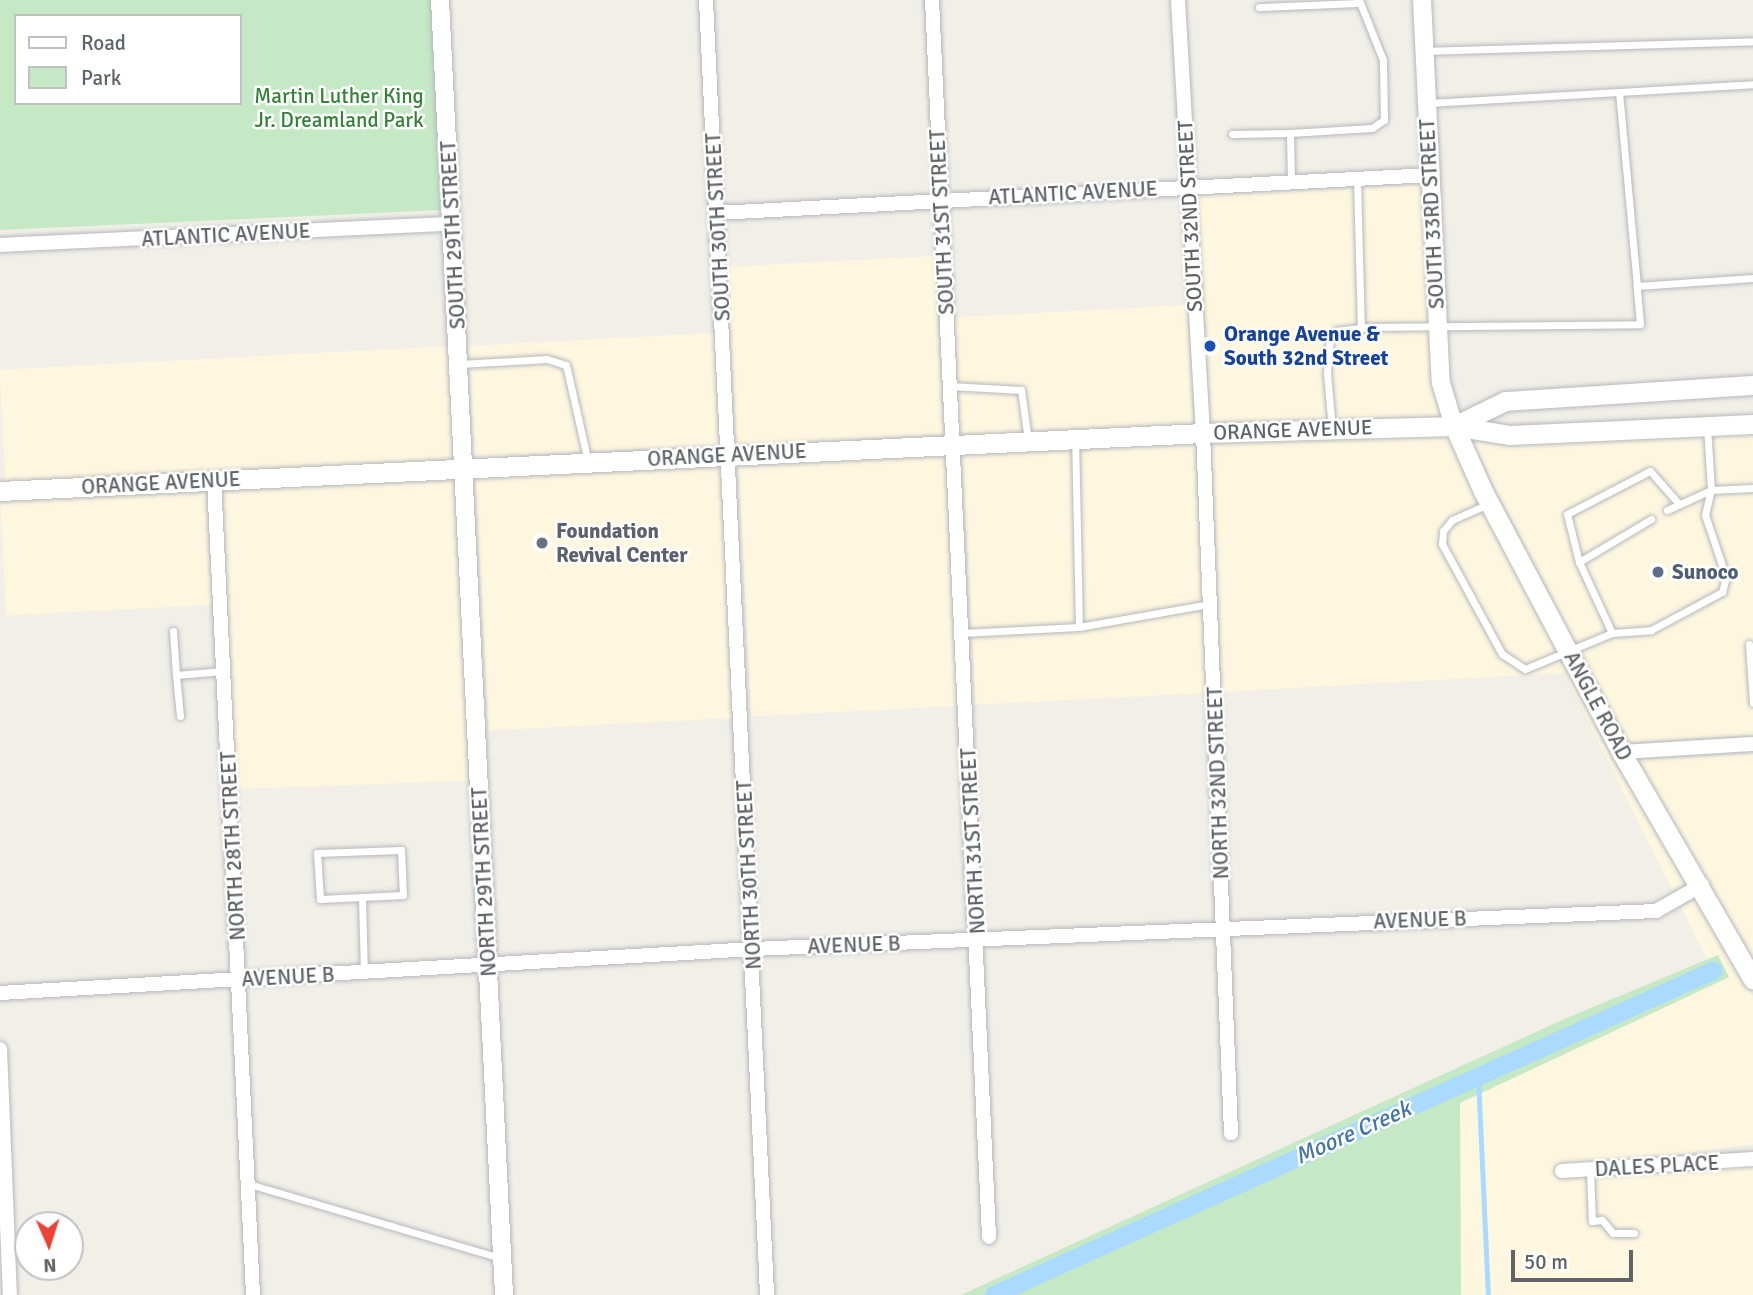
<!DOCTYPE html>
<html>
<head>
<meta charset="utf-8">
<style>
	body { margin:0 }
	#map { position:relative; width:1753px; height:1295px; overflow:hidden; background:#f1efe8; font-family:Signika,sans-serif }
	div>[style] { position:absolute }
	[style*='--x'] { left:calc(var(--x)*1px); top:calc(var(--y)*1px); width:calc(var(--w)*1px); rotate:calc(var(--a)*1deg) }
	.commercial>* { inset:0; background:#fef7e0; transform-origin:0 0 }
	.green>* { inset:0; background:#c5e8c5 }
	.stream>* { height:5px; margin:-2.5px; padding:0 2.5px; transform-origin:2.5px; border-radius:2.5px; background:#aadaff }
	.canal>* { height:18px; margin:-9px; padding:0 9px; transform-origin:9px; border-radius:9px; background:#aadaff }
	.roads { filter:drop-shadow(0 0 2px #b5b8bc) drop-shadow(0 0 2px #b5b8bc) }
	.service>* { height:7px; margin:-3.5px; padding:0 3.5px; transform-origin:3.5px; border-radius:3.5px; background:#fff }
	.minor>* { height:14px; margin:-7px; padding:0 7px; transform-origin:7px; border-radius:7px; background:#fff }
	.tertiary>* { height:18px; margin:-9px; padding:0 9px; transform-origin:9px; border-radius:9px; background:#fff }
	.secondary>* { height:19px; margin:-9.5px; padding:0 9.5px; transform-origin:9.5px; border-radius:9.5px; background:#fff }
	.dots>* { width:19px; height:19px; translate:-50% -50%; box-sizing:border-box; border:4px solid #fff; border-radius:50% }
	span { translate:-50% -50%; white-space:nowrap; text-align:center; line-height:1.15; -webkit-text-stroke:5px #fff; paint-order:stroke }
	.park-label { font-size:21px; color:#348238 }
	.street-label { font-size:21px; color:#5f6368 }
	.transit-label { font-size:21px; color:#164399; font-weight:700 }
	.left { translate:0 -50%; text-align:left }
	.worship-label { font-size:21px; color:#5b616d; font-weight:700 }
	.service-label { font-size:21px; color:#4e5e75; font-weight:700 }
	.water-label { font-size:23px; color:#4174aa; font-style:italic }
	.legend { position:absolute; left:14px; top:14px; width:228px; height:91px; box-sizing:border-box; background:#fff; border:2px solid #bfc1c3; margin:0; padding:9px 12px; list-style:none; font-size:21px; color:#5f6368 }
	.legend li { display:flex; align-items:center; gap:14px; height:35px }
	.legend b { width:35px; border:2px solid #bfc1c3 }
	.north { position:absolute; left:14px; top:1211px; width:70px; height:70px; box-sizing:border-box; background:#fff; border:2px solid #bfc1c3; border-radius:50%; rotate:177deg; font-size:19px; font-weight:700; line-height:28px; text-align:center; color:#5f6368 }
	.north::after { content:''; display:block; margin:auto; width:24px; height:32px; background:#ea4335; clip-path:polygon(50% 0,100% 100%,50% 72%,0 100%) }
	.scale { position:absolute; left:1511px; top:1250px; width:122px; height:32px; box-sizing:border-box; border:4px solid #5f6368; border-top:0; padding-left:9px; font-size:21px; line-height:24px; white-space:nowrap; color:#5f6368; -webkit-text-stroke:5px #fff; paint-order:stroke }
</style>
</head>
<body>
<div id="map">
	<div class="commercial">
		<i style="clip-path:polygon(1422px 185px,1433px 383px,1442px 417px,1211px 423px,1197px 195px)"></i>
		<i style="left:934px;top:256px;width:179px;height:207px;rotate:87deg"></i>
		<i style="left:1187px;top:305px;width:119px;height:233px;rotate:87deg"></i>
		<i style="left:715px;top:333px;width:112px;height:247px;rotate:87deg"></i>
		<i style="left:451px;top:346px;width:114px;height:452px;rotate:87deg"></i>
		<i style="clip-path:polygon(1753px 433px,1753px 735px,1626px 742px,1469px 437px,1510px 444px)"></i>
		<i style="clip-path:polygon(1448px 435px,1613px 761px,1689px 881px,1673px 891px,1564px 673px,1222px 692px,1212px 442px)"></i>
		<i style="left:1195px;top:443px;width:250px;height:233px;rotate:87deg"></i>
		<i style="left:945px;top:454px;width:252px;height:207px;rotate:87deg"></i>
		<i style="left:721px;top:464px;width:254px;height:246px;rotate:87deg"></i>
		<i style="left:458px;top:479px;width:302px;height:235px;rotate:88deg"></i>
		<i style="left:206px;top:490px;width:115px;height:206px;rotate:87deg"></i>
		<i style="clip-path:polygon(1753px 754px,1753px 961px,1637px 760px)"></i>
		<i style="clip-path:polygon(1699px 898px,1753px 998px,1753px 1144px,1673px 1155px,1675px 1173px,1753px 1163px,1753px 1295px,1461px 1295px,1460px 1103px,1729px 978px,1718px 955px,1707px 959px,1681px 907px)"></i>
	</div>
	<div class="green">
		<i style="clip-path:polygon(evenodd,0 0,432px 0,442px 210px,0 230px,0 0,16px 16px,240px 16px,240px 103px,16px 103px,16px 16px)"></i>
		<i style="clip-path:polygon(1718px 955px,1729px 977px,1460px 1103px,1461px 1295px,961px 1295px,1562px 1020px)"></i>
	</div>
	<div class="stream">
		<i style="--x:1478;--y:1077;--w:218;--a:87.4"></i>
	</div>
	<div class="canal">
		<i style="--x:994;--y:1295;--w:789;--a:-24.26"></i>
	</div>
	<div class="roads">
		<div class="service">
			<i style="--x:1259;--y:7;--w:101;--a:-2.3"></i>
			<i style="--x:1425;--y:51;--w:328;--a:-1.7"></i>
			<i style="--x:1619;--y:92;--w:195;--a:84.7"></i>
			<i style="--x:1428;--y:103;--w:326;--a:-3.3"></i>
			<i style="--x:1232;--y:134;--w:58;--a:-1"></i>
			<i style="--x:1357;--y:179;--w:149;--a:88.5"></i>
			<i style="--x:1291;--y:181;--w:48;--a:-91.2"></i>
			<i style="--x:1290;--y:133;--w:82;--a:-3.5"></i>
			<i style="--x:1372;--y:128;--w:14;--a:-34"></i>
			<i style="--x:1384;--y:120;--w:60;--a:-91"></i>
			<i style="--x:1383;--y:60;--w:65;--a:-111.8"></i>
			<i style="--x:460;--y:364;--w:87;--a:-3.3"></i>
			<i style="--x:547;--y:359;--w:20;--a:18"></i>
			<i style="--x:566;--y:365;--w:99;--a:77.2"></i>
			<i style="--x:950;--y:386;--w:71;--a:3.2"></i>
			<i style="--x:1021;--y:390;--w:50;--a:82"></i>
			<i style="--x:1332;--y:429;--w:56;--a:-95.1"></i>
			<i style="--x:1327;--y:373;--w:34;--a:-85"></i>
			<i style="--x:1330;--y:339;--w:10;--a:-53"></i>
			<i style="--x:1336;--y:331;--w:33;--a:-7"></i>
			<i style="--x:1369;--y:327;--w:271;--a:-0.6"></i>
			<i style="--x:1640;--y:324;--w:38;--a:-95"></i>
			<i style="--x:1637;--y:286;--w:116;--a:-3.9"></i>
			<i style="--x:1488;--y:504;--w:39;--a:156"></i>
			<i style="--x:1452;--y:520;--w:14;--a:129"></i>
			<i style="--x:1443;--y:531;--w:13;--a:94"></i>
			<i style="--x:1442;--y:544;--w:125;--a:61.4"></i>
			<i style="--x:1502;--y:654;--w:27;--a:33"></i>
			<i style="--x:1525;--y:669;--w:94;--a:-22.5"></i>
			<i style="--x:1612;--y:633;--w:39;--a:-4"></i>
			<i style="--x:1651;--y:630;--w:81;--a:-28.2"></i>
			<i style="--x:1722;--y:592;--w:16;--a:-75"></i>
			<i style="--x:1726;--y:577;--w:65;--a:-108.7"></i>
			<i style="--x:1705;--y:515;--w:26;--a:-77"></i>
			<i style="--x:1711;--y:490;--w:63;--a:-93.6"></i>
			<i style="--x:1667;--y:510;--w:48;--a:-24.4"></i>
			<i style="--x:1711;--y:490;--w:42;--a:-2.7"></i>
			<i style="--x:1579;--y:562;--w:49;--a:-104"></i>
			<i style="--x:1567;--y:514;--w:93;--a:-27.4"></i>
			<i style="--x:1650;--y:471;--w:44;--a:48.7"></i>
			<i style="--x:1079;--y:627;--w:133;--a:-10"></i>
			<i style="--x:173;--y:631;--w:44;--a:86.1"></i>
			<i style="--x:962;--y:633;--w:117;--a:-2.9"></i>
			<i style="--x:1079;--y:627;--w:188;--a:-91.2"></i>
			<i style="--x:1612;--y:633;--w:78;--a:-114.9"></i>
			<i style="--x:1579;--y:562;--w:84;--a:-30.8"></i>
			<i style="--x:1749;--y:644;--w:59;--a:86.1"></i>
			<i style="--x:180;--y:716;--w:41;--a:-95.6"></i>
			<i style="--x:176;--y:675;--w:47;--a:-4.9"></i>
			<i style="--x:362;--y:897;--w:42;--a:177.3"></i>
			<i style="--x:320;--y:899;--w:46;--a:-93.7"></i>
			<i style="--x:317;--y:853;--w:84;--a:-2"></i>
			<i style="--x:401;--y:850;--w:45;--a:87.5"></i>
			<i style="--x:403;--y:895;--w:41;--a:177.2"></i>
			<i style="--x:362;--y:897;--w:75;--a:88.5"></i>
			<i style="--x:1590;--y:1170;--w:51;--a:87.8"></i>
			<i style="--x:1592;--y:1221;--w:10;--a:-6"></i>
			<i style="--x:1602;--y:1220;--w:17;--a:50"></i>
			<i style="--x:1613;--y:1233;--w:21;--a:0"></i>
			<i style="--x:249;--y:1184;--w:263;--a:16.4"></i>
		</div>
		<div class="minor">
			<i style="--x:706;--y:0;--w:1296;--a:87.3"></i>
			<i style="--x:932;--y:0;--w:1238;--a:87.36"></i>
			<i style="--x:1178;--y:0;--w:434;--a:86.7"></i>
			<i style="--x:1203;--y:433;--w:701;--a:87.71"></i>
			<i style="--x:717;--y:213;--w:714;--a:-3.05"></i>
			<i style="--x:0;--y:245;--w:452;--a:-2.7"></i>
			<i style="--x:214;--y:480;--w:816;--a:87.26"></i>
			<i style="--x:1621;--y:752;--w:132;--a:-3.5"></i>
			<i style="--x:0;--y:993;--w:754;--a:-3.34"></i>
			<i style="--x:753;--y:949;--w:904;--a:-2.41"></i>
			<i style="--x:1656;--y:911;--w:53;--a:-29.5"></i>
			<i style="--x:0;--y:1049;--w:246;--a:87.7"></i>
			<i style="--x:1562;--y:1171;--w:191;--a:-3.6"></i>
		</div>
		<div class="tertiary">
			<i style="--x:440;--y:0;--w:1297;--a:87.17"></i>
			<i style="--x:1422;--y:0;--w:383;--a:87.2"></i>
			<i style="--x:1441;--y:383;--w:45;--a:73.2"></i>
		</div>
		<div class="secondary">
			<i style="--x:1454;--y:426;--w:71;--a:66"></i>
			<i style="--x:1483;--y:491;--w:295;--a:62.1"></i>
			<i style="--x:1621;--y:752;--w:263;--a:59.9"></i>
			<i style="--x:1454;--y:426;--w:57;--a:-26.1"></i>
			<i style="--x:1505;--y:401;--w:249;--a:-3.7"></i>
			<i style="--x:0;--y:491;--w:1204;--a:-2.76"></i>
			<i style="--x:1203;--y:433;--w:251;--a:-1.6"></i>
			<i style="--x:1454;--y:426;--w:57;--a:9.1"></i>
			<i style="--x:1510;--y:435;--w:243;--a:-2.6"></i>
		</div>
	</div>
	<div class="dots">
		<i style="left:1210px;top:346px;background:#1a4fb4"></i>
		<i style="left:542px;top:543px;background:#6b7280"></i>
		<i style="left:1658px;top:572px;background:#5c6f8a"></i>
	</div>
	<div class="park-label">
		<span style="left:339px;top:108px">Martin Luther King<br>Jr. Dreamland Park</span>
	</div>
	<div class="street-label">
		<span style="left:1073px;top:193px;rotate:-3deg">ATLANTIC AVENUE</span>
		<span style="left:1432px;top:214px;rotate:-93deg">SOUTH 33RD STREET</span>
		<span style="left:1190px;top:216px;rotate:-93deg">SOUTH 32ND STREET</span>
		<span style="left:942px;top:222px;rotate:-93deg">SOUTH 31ST STREET</span>
		<span style="left:718px;top:227px;rotate:-93deg">SOUTH 30TH STREET</span>
		<span style="left:226px;top:235px;rotate:-3deg">ATLANTIC AVENUE</span>
		<span style="left:453px;top:235px;rotate:-93deg">SOUTH 29TH STREET</span>
		<span style="left:1293px;top:430px;rotate:-2deg">ORANGE AVENUE</span>
		<span style="left:727px;top:455px;rotate:-3deg">ORANGE AVENUE</span>
		<span style="left:161px;top:483px;rotate:-3deg">ORANGE AVENUE</span>
		<span style="left:1598px;top:706px;rotate:62deg">ANGLE ROAD</span>
		<span style="left:1218px;top:783px;rotate:-92deg">NORTH 32ND STREET</span>
		<span style="left:973px;top:841px;rotate:-93deg">NORTH 31ST STREET</span>
		<span style="left:233px;top:846px;rotate:-93deg">NORTH 28TH STREET</span>
		<span style="left:749px;top:875px;rotate:-93deg">NORTH 30TH STREET</span>
		<span style="left:484px;top:882px;rotate:-93deg">NORTH 29TH STREET</span>
		<span style="left:1420px;top:920px;rotate:-2deg">AVENUE B</span>
		<span style="left:854px;top:945px;rotate:-2deg">AVENUE B</span>
		<span style="left:288px;top:977px;rotate:-3deg">AVENUE B</span>
		<span style="left:1657px;top:1166px;rotate:-3deg">DALES PLACE</span>
	</div>
	<div class="transit-label">
		<span class="left" style="left:1224px;top:346px">Orange Avenue &amp;<br>South 32nd Street</span>
	</div>
	<div class="worship-label">
		<span class="left" style="left:556px;top:543px">Foundation<br>Revival Center</span>
	</div>
	<div class="service-label">
		<span class="left" style="left:1672px;top:572px">Sunoco</span>
	</div>
	<div class="water-label">
		<span style="left:1353px;top:1133px;rotate:-24deg">Moore Creek</span>
	</div>
	<ul class="legend">
	<li><b style="height:9px;background:#fff"></b>Road</li>
	<li><b style="height:19px;background:#c5e8c5"></b>Park</li>
	</ul>
	<div class="north">N</div>
	<div class="scale">50 m</div>
</div>
</body>
</html>
